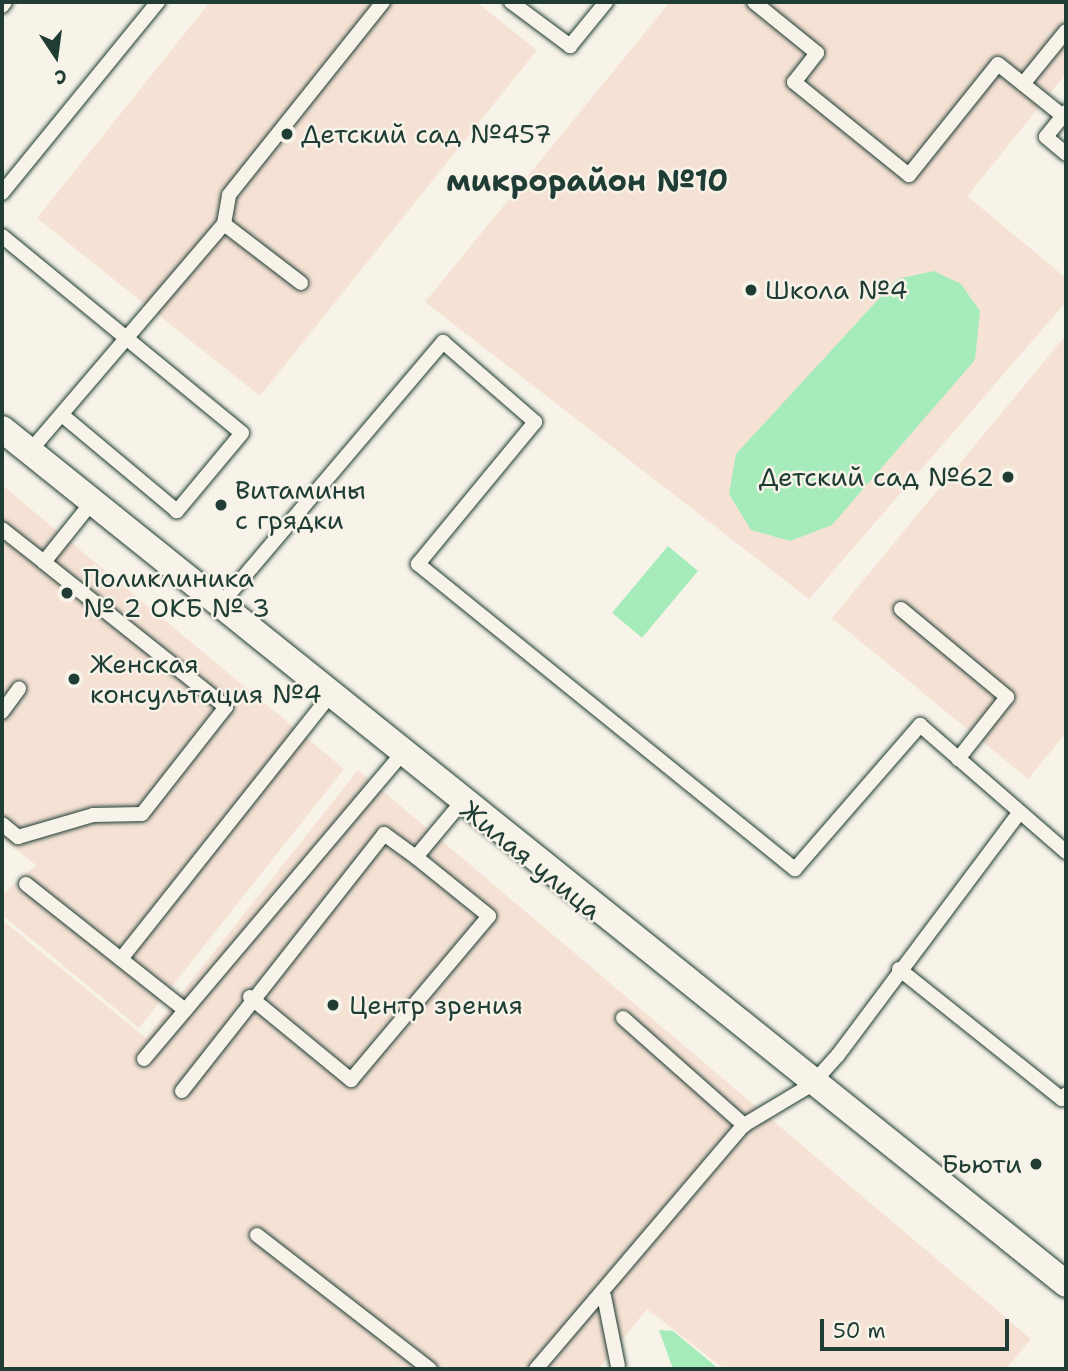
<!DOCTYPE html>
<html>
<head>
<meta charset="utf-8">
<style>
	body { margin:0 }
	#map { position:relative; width:1068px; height:1371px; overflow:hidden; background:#f7f3e8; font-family:"Shantell Sans",sans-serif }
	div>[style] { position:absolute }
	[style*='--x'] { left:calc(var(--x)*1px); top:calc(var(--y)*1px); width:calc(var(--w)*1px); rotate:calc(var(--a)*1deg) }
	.built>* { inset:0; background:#f6e2d5 }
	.green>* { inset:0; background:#a5ecba; transform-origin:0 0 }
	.roads { filter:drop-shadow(0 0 2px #1f3d34) drop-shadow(0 0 2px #1f3d34) }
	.service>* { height:14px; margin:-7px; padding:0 7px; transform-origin:7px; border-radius:7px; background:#f7f3e8 }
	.minor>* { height:26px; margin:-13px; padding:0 13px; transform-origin:13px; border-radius:13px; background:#f7f3e8 }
	.dots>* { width:19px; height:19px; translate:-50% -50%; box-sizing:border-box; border:4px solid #f7f3e8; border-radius:50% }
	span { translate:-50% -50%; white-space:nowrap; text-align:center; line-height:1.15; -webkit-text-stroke:5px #f7f3e8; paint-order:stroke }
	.poi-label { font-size:26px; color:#1f3d34 }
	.left { translate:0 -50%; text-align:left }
	.right { translate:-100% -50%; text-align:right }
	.street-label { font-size:26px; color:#1f3d34 }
	.quarter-label { font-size:30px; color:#1f3d34; font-weight:700 }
	.frame { position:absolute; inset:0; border:4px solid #1f3d34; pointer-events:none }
	.north { position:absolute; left:21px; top:21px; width:70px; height:70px; -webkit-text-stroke:5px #f7f3e8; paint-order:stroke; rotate:167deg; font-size:19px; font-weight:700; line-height:28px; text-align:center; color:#1f3d34 }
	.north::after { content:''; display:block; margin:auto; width:24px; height:32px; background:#1f3d34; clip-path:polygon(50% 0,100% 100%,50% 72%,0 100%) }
	.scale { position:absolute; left:820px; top:1319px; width:189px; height:32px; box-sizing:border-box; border:4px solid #1f3d34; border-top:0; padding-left:9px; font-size:21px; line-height:24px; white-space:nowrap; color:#1f3d34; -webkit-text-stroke:5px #f7f3e8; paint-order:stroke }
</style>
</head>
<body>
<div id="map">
	<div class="built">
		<i style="clip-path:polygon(210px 2px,476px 2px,537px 50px,260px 396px,37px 218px)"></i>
		<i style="clip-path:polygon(670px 2px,1066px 2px,1066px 74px,967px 196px,1066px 278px,1066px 302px,809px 599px,425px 302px)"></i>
		<i style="clip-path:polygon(1066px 335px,1066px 733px,1028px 779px,832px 618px)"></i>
		<i style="clip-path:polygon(2px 485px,344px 769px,139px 1028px,2px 915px,2px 895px,36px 865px,2px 838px)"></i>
		<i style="clip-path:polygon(358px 770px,1031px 1339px,1006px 1369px,724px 1369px,647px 1309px,599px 1369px,2px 1369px,2px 920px,146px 1038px)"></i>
	</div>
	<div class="green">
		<i style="clip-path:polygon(934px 271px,961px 284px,980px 311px,975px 360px,832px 525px,790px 541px,751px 530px,729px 494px,736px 454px,897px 279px)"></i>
		<i style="left:668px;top:546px;width:39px;height:87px;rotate:40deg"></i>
		<i style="clip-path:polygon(659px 1330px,673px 1331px,719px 1369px,673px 1369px)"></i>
	</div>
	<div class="roads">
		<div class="service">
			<i style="--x:511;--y:2;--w:74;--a:36.7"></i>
			<i style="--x:570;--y:46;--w:57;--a:-50.7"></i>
			<i style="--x:754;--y:2;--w:81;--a:39"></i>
			<i style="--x:817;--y:53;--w:37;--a:128"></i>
			<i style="--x:794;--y:82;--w:148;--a:39"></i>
			<i style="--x:909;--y:175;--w:142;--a:-51.3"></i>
			<i style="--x:998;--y:64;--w:83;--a:38.7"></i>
			<i style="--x:2;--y:6;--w:5;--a:-53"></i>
			<i style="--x:1023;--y:84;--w:68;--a:-50.9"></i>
			<i style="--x:1066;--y:112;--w:32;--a:129"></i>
			<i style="--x:1046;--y:137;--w:26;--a:40"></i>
			<i style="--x:2;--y:193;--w:247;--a:-50.8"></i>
			<i style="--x:224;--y:224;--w:97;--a:37.5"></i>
			<i style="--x:2;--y:236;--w:310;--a:39.4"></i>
			<i style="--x:242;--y:433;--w:102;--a:129.8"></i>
			<i style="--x:177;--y:511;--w:150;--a:-140.1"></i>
			<i style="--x:30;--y:451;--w:299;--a:-49.5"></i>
			<i style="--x:224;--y:224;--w:29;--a:-80"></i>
			<i style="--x:229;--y:195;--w:247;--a:-51.4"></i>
			<i style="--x:2;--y:529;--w:53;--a:38.2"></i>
			<i style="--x:220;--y:605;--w:345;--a:-49.7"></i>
			<i style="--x:443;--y:342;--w:122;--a:41"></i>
			<i style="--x:535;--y:422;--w:184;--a:129.5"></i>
			<i style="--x:418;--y:564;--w:485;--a:39"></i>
			<i style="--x:795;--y:869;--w:191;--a:-49"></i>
			<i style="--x:920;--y:725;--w:194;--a:41"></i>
			<i style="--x:901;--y:609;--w:138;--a:39.7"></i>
			<i style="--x:1007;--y:697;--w:79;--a:128.3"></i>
			<i style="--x:2;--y:712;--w:29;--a:-54"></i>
			<i style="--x:2;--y:824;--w:21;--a:39"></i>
			<i style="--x:18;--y:837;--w:78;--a:-16.3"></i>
			<i style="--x:93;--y:815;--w:49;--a:-1.2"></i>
			<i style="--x:142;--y:814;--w:136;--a:-51.9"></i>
			<i style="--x:226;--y:707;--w:233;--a:-141.5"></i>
			<i style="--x:44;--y:562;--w:77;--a:-51.3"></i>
			<i style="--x:26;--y:884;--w:203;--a:38.4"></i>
			<i style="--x:121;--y:959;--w:335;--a:-51.6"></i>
			<i style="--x:899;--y:969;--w:208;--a:38.6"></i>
			<i style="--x:1062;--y:1099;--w:6;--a:-51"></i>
			<i style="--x:250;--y:997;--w:131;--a:39.4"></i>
			<i style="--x:351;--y:1080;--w:214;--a:-49.9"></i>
			<i style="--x:489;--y:916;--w:94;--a:-141.1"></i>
			<i style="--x:623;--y:1018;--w:162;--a:41.5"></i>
			<i style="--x:144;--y:1059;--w:398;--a:-49.8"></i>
			<i style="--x:182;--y:1091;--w:327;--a:-51.8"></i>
			<i style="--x:384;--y:834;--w:39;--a:36"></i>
			<i style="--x:416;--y:857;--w:70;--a:-50.2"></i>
			<i style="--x:257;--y:1235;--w:219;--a:37.8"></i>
			<i style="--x:604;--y:1296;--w:71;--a:78.7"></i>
			<i style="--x:536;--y:1369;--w:321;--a:-49.6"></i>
			<i style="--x:744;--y:1125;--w:78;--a:-30.8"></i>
			<i style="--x:811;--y:1085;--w:40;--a:-48"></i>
			<i style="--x:838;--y:1055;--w:301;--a:-53.2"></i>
		</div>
		<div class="minor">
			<i style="--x:2;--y:429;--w:1365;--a:38.78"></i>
		</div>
	</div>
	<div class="dots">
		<i style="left:287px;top:134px;background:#1f3d34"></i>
		<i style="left:751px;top:290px;background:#1f3d34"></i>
		<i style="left:1008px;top:477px;background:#1f3d34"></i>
		<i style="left:221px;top:505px;background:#1f3d34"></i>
		<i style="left:67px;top:593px;background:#1f3d34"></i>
		<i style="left:74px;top:679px;background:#1f3d34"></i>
		<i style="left:333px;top:1005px;background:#1f3d34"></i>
		<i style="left:1036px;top:1164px;background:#1f3d34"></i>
	</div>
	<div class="poi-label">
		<span class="left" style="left:301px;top:134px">Детский сад №457</span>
		<span class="left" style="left:765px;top:290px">Школа №4</span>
		<span class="right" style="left:994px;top:477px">Детский сад №62</span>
		<span class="left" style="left:235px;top:505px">Витамины<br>с грядки</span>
		<span class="left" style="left:83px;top:593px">Поликлиника<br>№ 2 ОКБ № 3</span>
		<span class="left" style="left:90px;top:679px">Женская<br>консультация №4</span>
		<span class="left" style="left:349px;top:1005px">Центр зрения</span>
		<span class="right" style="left:1022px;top:1164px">Бьюти</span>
	</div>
	<div class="street-label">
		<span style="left:531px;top:860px;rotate:39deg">Жилая улица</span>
	</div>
	<div class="quarter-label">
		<span style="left:587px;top:181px">микрорайон №10</span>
	</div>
	<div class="frame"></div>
	<div class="north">С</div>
	<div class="scale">50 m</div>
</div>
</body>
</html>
